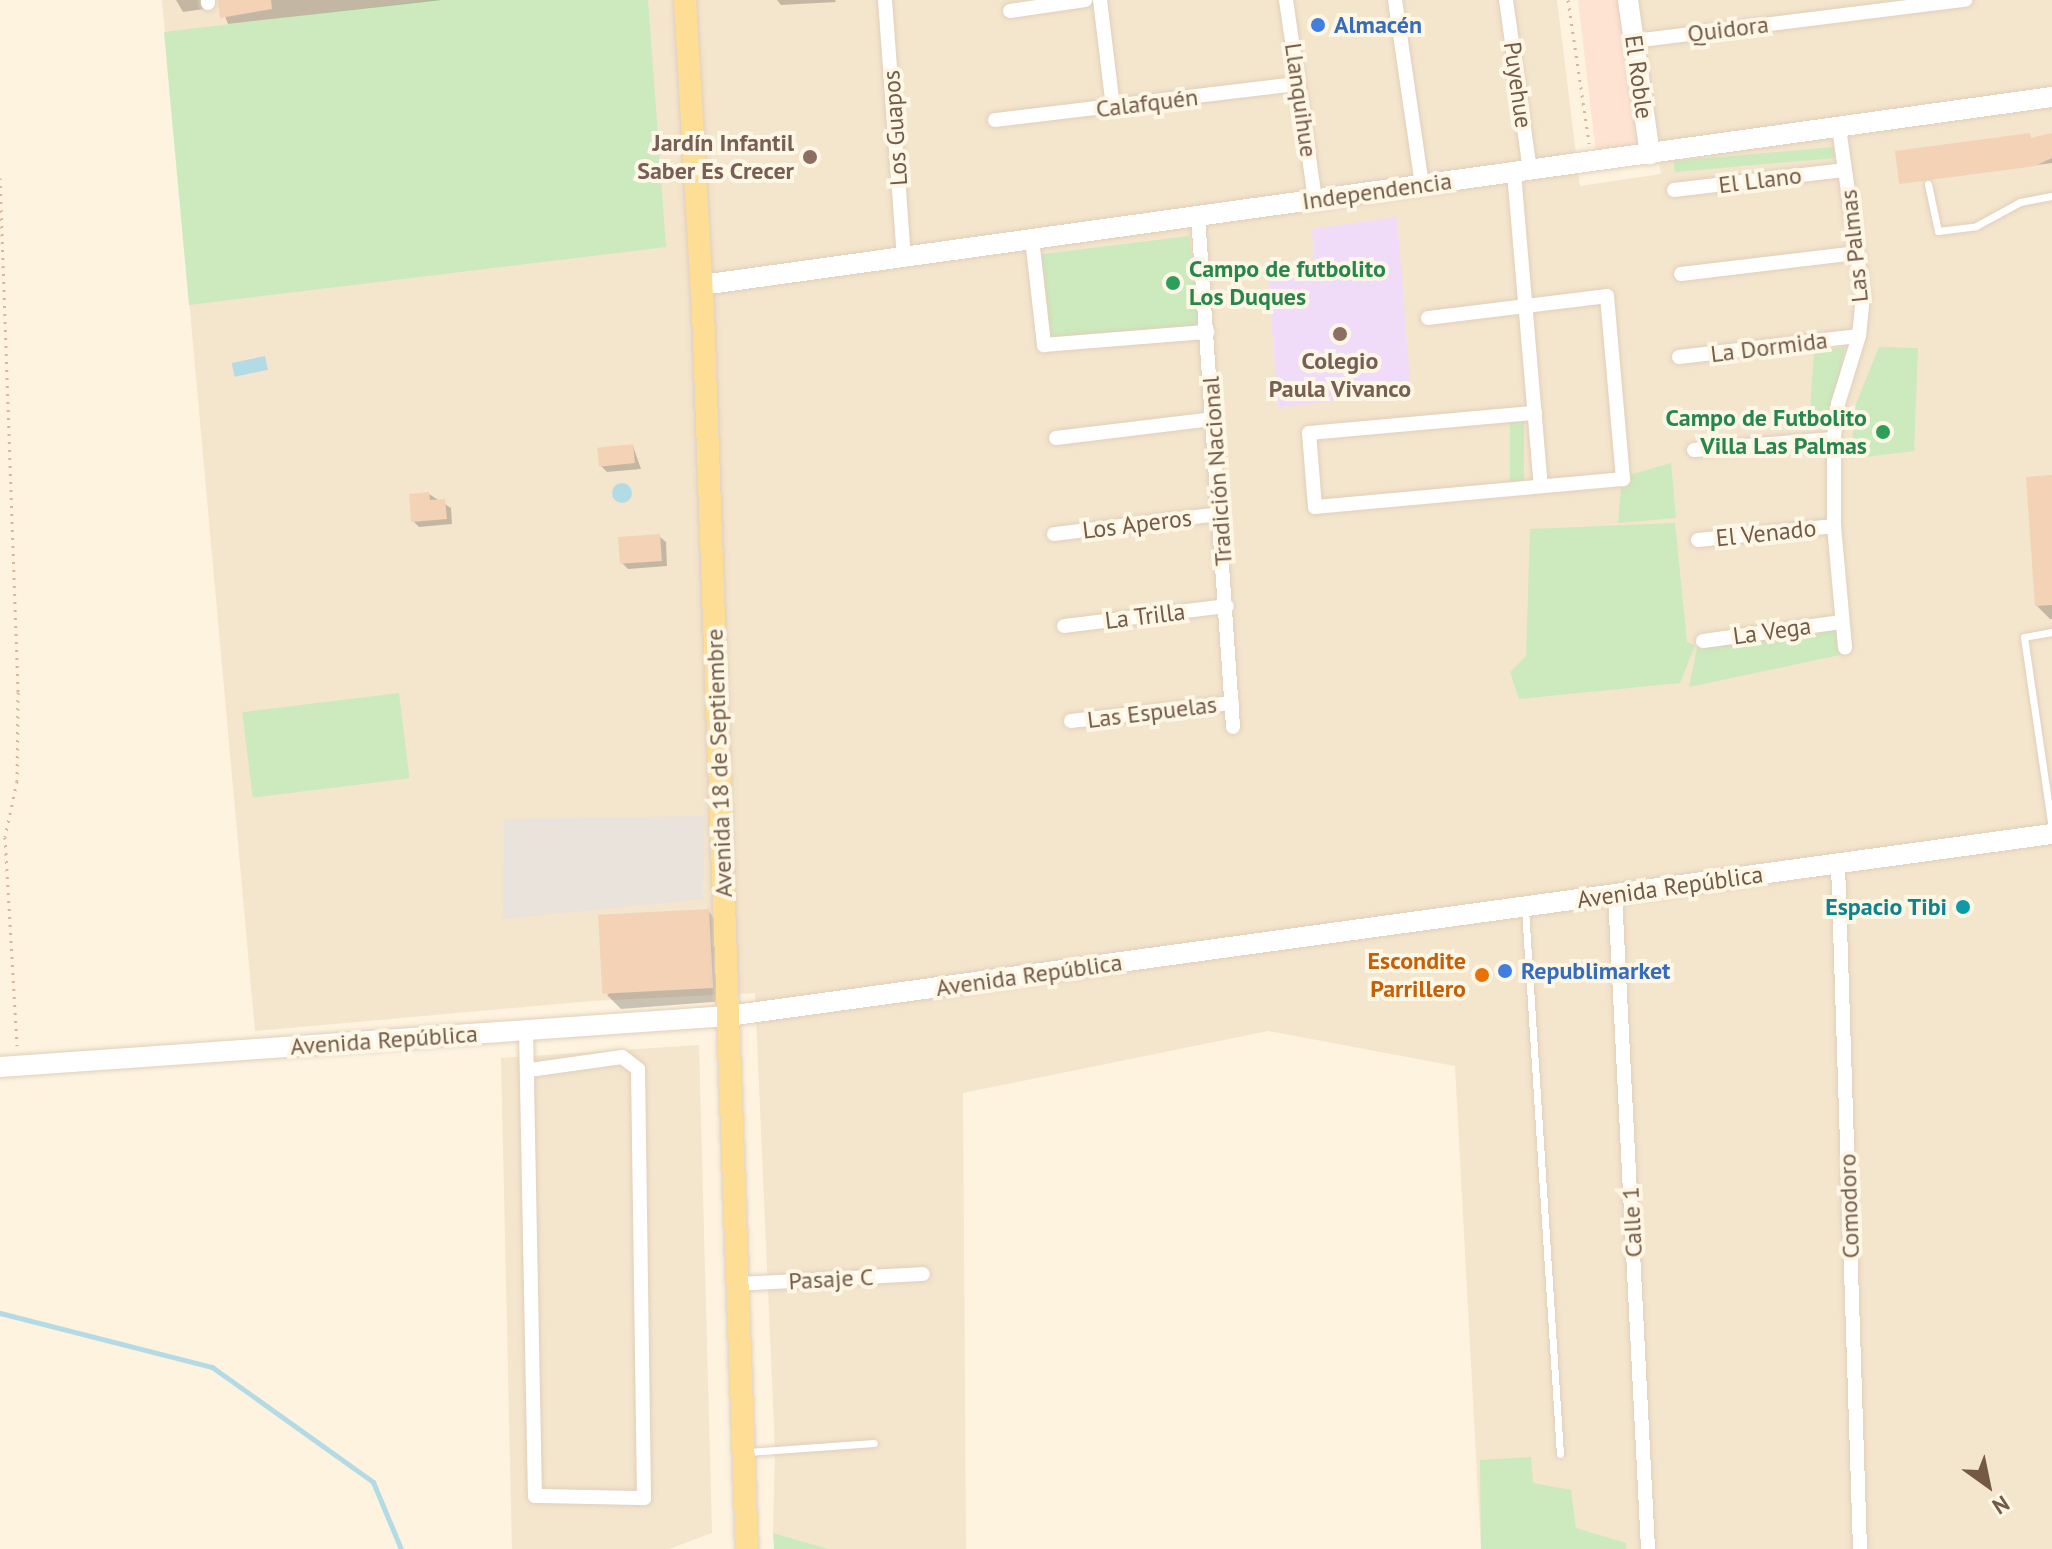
<!DOCTYPE html>
<html>
<head>
<meta charset="utf-8">
<style>
	body { margin:0 }
	#map { position:relative; width:2052px; height:1549px; overflow:hidden; background:#fdf3df; font-family:"PT Sans",sans-serif }
	div>[style] { position:absolute }
	[style*='--x'] { left:calc(var(--x)*1px); top:calc(var(--y)*1px); width:calc(var(--w)*1px); rotate:calc(var(--a)*1deg) }
	.residential>* { inset:0; background:#f4e5cd }
	.commercial>* { inset:0; background:#fee2d2 }
	.industrial>* { inset:0; background:#eae3db }
	.education>* { inset:0; background:#f0dcf8 }
	.green>* { inset:0; background:#cceabd; transform-origin:0 0 }
	.water>* { inset:0; background:#b3dbe6; transform-origin:0 0 }
	.round { border-radius:50% }
	.shadow>* { inset:0; background:#0003 }
	.stream>* { height:5px; margin:-2.5px; padding:0 2.5px; transform-origin:2.5px; border-radius:2.5px; background:#b3dbe6 }
	.building>* { inset:0; background:#f3d2b6; transform-origin:0 0 }
	.path>* { height:3px; margin-top:-1.5px; transform-origin:0; background:repeating-linear-gradient(90deg,#d7b699 0 2px,transparent 0 8px) }
	.roads { filter:drop-shadow(0 0 2px #e0cfbb) drop-shadow(0 0 2px #e0cfbb) }
	.lane>* { height:7px; margin:-3.5px; padding:0 3.5px; transform-origin:3.5px; border-radius:3.5px; background:#fff }
	.street>* { height:14px; margin:-7px; padding:0 7px; transform-origin:7px; border-radius:7px; background:#fff }
	.secondary>* { height:20px; margin:-10px; padding:0 10px; transform-origin:10px; border-radius:10px; background:#fff }
	.primary>* { height:22px; margin:-11px; padding:0 11px; transform-origin:11px; border-radius:11px; background:#fede94 }
	.dots>* { width:22px; height:22px; translate:-50% -50%; box-sizing:border-box; border:4px solid #fff7e5; border-radius:50% }
	span { translate:-50% -50%; white-space:nowrap; text-align:center; line-height:1.15; -webkit-text-stroke:8px #fff7e5; paint-order:stroke }
	.shop-label { font-size:24px; color:#366cbe; font-weight:700 }
	.left { translate:0 -50%; text-align:left }
	.street-label { font-size:24px; color:#735946 }
	.education-label { font-size:24px; color:#785e54; font-weight:700 }
	.right { translate:-100% -50%; text-align:right }
	.leisure-label { font-size:24px; color:#27864d; font-weight:700 }
	.culture-label { font-size:24px; color:#0d838f; font-weight:700 }
	.food-label { font-size:24px; color:#c56008; font-weight:700 }
	.north { position:absolute; left:1948px; top:1445px; width:80px; height:80px; -webkit-text-stroke:6px #fff7e5; paint-order:stroke; rotate:147deg; font-size:22px; font-weight:700; line-height:32px; text-align:center; color:#735946 }
	.north::after { content:''; display:block; margin:auto; width:28px; height:36px; background:#735946; clip-path:polygon(50% 0,100% 100%,50% 72%,0 100%) }
</style>
</head>
<body>
<div id="map">
	<div class="residential">
		<i style="clip-path:polygon(162px 0,1557px 0,1580px 186px,1661px 174px,1633px 0,2052px 0,2052px 1549px,1481px 1549px,1455px 1066px,1268px 1031px,963px 1093px,966px 1549px,829px 1549px,773px 1533px,775px 1450px,755px 993px,592px 1001px,255px 1031px)"></i>
		<i style="clip-path:polygon(699px 1045px,712px 1533px,669px 1549px,512px 1549px,501px 1058px)"></i>
	</div>
	<div class="commercial">
		<i style="clip-path:polygon(1578px 0,1622px 0,1646px 147px,1596px 153px)"></i>
	</div>
	<div class="industrial">
		<i style="clip-path:polygon(705px 816px,703px 899px,503px 919px,504px 819px)"></i>
	</div>
	<div class="education">
		<i style="clip-path:polygon(1397px 217px,1411px 392px,1278px 408px,1268px 276px,1315px 271px,1312px 229px)"></i>
	</div>
	<div class="green">
		<i style="clip-path:polygon(432px 0,648px 0,666px 247px,189px 305px,164px 32px)"></i>
		<i style="left:1834px;top:147px;width:11px;height:161px;rotate:85deg"></i>
		<i style="left:1189px;top:236px;width:91px;height:149px;rotate:83deg"></i>
		<i style="clip-path:polygon(1845px 347px,1830px 420px,1809px 425px,1814px 352px)"></i>
		<i style="clip-path:polygon(1879px 347px,1918px 348px,1914px 451px,1850px 459px,1856px 404px)"></i>
		<i style="left:1510px;top:422px;width:14px;height:61px"></i>
		<i style="clip-path:polygon(1671px 463px,1676px 518px,1618px 523px,1622px 477px)"></i>
		<i style="clip-path:polygon(1675px 523px,1687px 642px,1695px 645px,1680px 683px,1519px 699px,1510px 672px,1526px 656px,1530px 529px)"></i>
		<i style="clip-path:polygon(1835px 626px,1842px 642px,1840px 655px,1689px 687px,1698px 643px)"></i>
		<i style="left:399px;top:693px;width:86px;height:158px;rotate:83deg"></i>
		<i style="clip-path:polygon(1531px 1457px,1533px 1483px,1571px 1490px,1576px 1528px,1626px 1543px,1626px 1549px,1481px 1549px,1480px 1460px)"></i>
		<i style="clip-path:polygon(773px 1533px,829px 1549px,774px 1549px)"></i>
	</div>
	<div class="water">
		<i style="left:265px;top:356px;width:14px;height:34px;rotate:78deg"></i>
		<i class="round" style="left:612px;top:483px;width:20px;height:20px"></i>
	</div>
	<div class="shadow">
		<i style="clip-path:polygon(176px 0,207px 0,204px 9px,183px 12px)"></i>
		<i style="clip-path:polygon(219px 0,442px 0,228px 24px)"></i>
		<i style="clip-path:polygon(777px 0,835px 0,836px 2px,781px 5px)"></i>
		<i style="clip-path:polygon(2029px 135px,2032px 140px,2052px 135px,2052px 163px,1901px 183px)"></i>
		<i style="clip-path:polygon(633px 446px,641px 469px,607px 472px,601px 466px)"></i>
		<i style="clip-path:polygon(2052px 477px,2052px 619px,2050px 619px,2036px 605px)"></i>
		<i style="clip-path:polygon(429px 494px,451px 508px,452px 524px,419px 527px,413px 521px)"></i>
		<i style="clip-path:polygon(659px 536px,666px 542px,667px 566px,628px 569px,621px 562px)"></i>
		<i style="clip-path:polygon(708px 911px,722px 925px,726px 1001px,621px 1009px,607px 995px)"></i>
	</div>
	<div class="stream">
		<i style="--x:0;--y:1313;--w:219;--a:14.3"></i>
		<i style="--x:212;--y:1367;--w:198;--a:35.5"></i>
		<i style="--x:373;--y:1482;--w:73;--a:67.3"></i>
	</div>
	<div class="building">
		<i style="clip-path:polygon(218px 0,271px 0,272px 9px,220px 18px)"></i>
		<i style="clip-path:polygon(2030px 133px,2031px 138px,2052px 133px,2052px 158px,2035px 166px,1899px 184px,1895px 151px)"></i>
		<i style="left:633px;top:444px;width:19px;height:36px;rotate:84deg"></i>
		<i style="clip-path:polygon(2052px 475px,2052px 605px,2035px 606px,2026px 477px)"></i>
		<i style="clip-path:polygon(429px 492px,430px 500px,445px 499px,447px 519px,411px 522px,409px 494px)"></i>
		<i style="left:660px;top:534px;width:27px;height:42px;rotate:86deg"></i>
		<i style="left:709px;top:909px;width:79px;height:111px;rotate:87deg"></i>
	</div>
	<div class="path">
		<i style="--x:1568;--y:0;--w:145;--a:81.6"></i>
		<i style="--x:0;--y:178;--w:514;--a:87.99"></i>
		<i style="--x:18;--y:692;--w:89;--a:90.6"></i>
		<i style="--x:17;--y:781;--w:57;--a:102.1"></i>
		<i style="--x:5;--y:837;--w:209;--a:86.7"></i>
	</div>
	<div class="roads">
		<div class="lane">
			<i style="--x:1928;--y:184;--w:48;--a:78"></i>
			<i style="--x:1938;--y:231;--w:38;--a:-7"></i>
			<i style="--x:1976;--y:226;--w:50;--a:-28.6"></i>
			<i style="--x:2020;--y:202;--w:33;--a:-11"></i>
			<i style="--x:2052;--y:632;--w:28;--a:170"></i>
			<i style="--x:2024;--y:637;--w:194;--a:81.7"></i>
			<i style="--x:1525;--y:909;--w:546;--a:86.33"></i>
			<i style="--x:748;--y:1452;--w:126;--a:-4.1"></i>
		</div>
		<div class="street">
			<i style="--x:208;--y:0;--w:3;--a:90"></i>
			<i style="--x:885;--y:0;--w:258;--a:85.8"></i>
			<i style="--x:1100;--y:0;--w:109;--a:83.1"></i>
			<i style="--x:1286;--y:0;--w:202;--a:81.7"></i>
			<i style="--x:1395;--y:0;--w:187;--a:81.7"></i>
			<i style="--x:1506;--y:0;--w:172;--a:82"></i>
			<i style="--x:1010;--y:11;--w:76;--a:-8.3"></i>
			<i style="--x:1634;--y:41;--w:334;--a:-7.1"></i>
			<i style="--x:995;--y:120;--w:305;--a:-6.8"></i>
			<i style="--x:1839;--y:128;--w:170;--a:81.9"></i>
			<i style="--x:1863;--y:296;--w:40;--a:95.7"></i>
			<i style="--x:1859;--y:336;--w:71;--a:107.2"></i>
			<i style="--x:1838;--y:404;--w:35;--a:97"></i>
			<i style="--x:1834;--y:439;--w:87;--a:90"></i>
			<i style="--x:1834;--y:526;--w:122;--a:84.8"></i>
			<i style="--x:1514;--y:173;--w:314;--a:85.1"></i>
			<i style="--x:1674;--y:190;--w:172;--a:-6.7"></i>
			<i style="--x:1198;--y:216;--w:512;--a:86.08"></i>
			<i style="--x:1032;--y:239;--w:107;--a:83.5"></i>
			<i style="--x:1044;--y:345;--w:164;--a:-4.6"></i>
			<i style="--x:1681;--y:274;--w:178;--a:-6.8"></i>
			<i style="--x:1428;--y:318;--w:180;--a:-7"></i>
			<i style="--x:1607;--y:296;--w:184;--a:85"></i>
			<i style="--x:1623;--y:479;--w:309;--a:174.8"></i>
			<i style="--x:1315;--y:507;--w:74;--a:-94.6"></i>
			<i style="--x:1309;--y:433;--w:227;--a:-5.1"></i>
			<i style="--x:1679;--y:357;--w:181;--a:-6.7"></i>
			<i style="--x:1056;--y:438;--w:157;--a:-6.9"></i>
			<i style="--x:1694;--y:450;--w:140;--a:-4.5"></i>
			<i style="--x:1054;--y:534;--w:167;--a:-6.9"></i>
			<i style="--x:1698;--y:540;--w:137;--a:-5.9"></i>
			<i style="--x:1064;--y:626;--w:164;--a:-7"></i>
			<i style="--x:1703;--y:641;--w:140;--a:-7.8"></i>
			<i style="--x:1071;--y:721;--w:162;--a:-6.4"></i>
			<i style="--x:1838;--y:864;--w:685;--a:88.16"></i>
			<i style="--x:1615;--y:895;--w:655;--a:87.11"></i>
			<i style="--x:526;--y:1030;--w:466;--a:88.9"></i>
			<i style="--x:535;--y:1496;--w:109;--a:1.1"></i>
			<i style="--x:644;--y:1498;--w:429;--a:-90.8"></i>
			<i style="--x:638;--y:1069;--w:20;--a:-143"></i>
			<i style="--x:622;--y:1057;--w:94;--a:172"></i>
			<i style="--x:738;--y:1284;--w:185;--a:-3.1"></i>
		</div>
		<div class="secondary">
			<i style="--x:1628;--y:0;--w:156;--a:81.9"></i>
			<i style="--x:702;--y:285;--w:1363;--a:-7.93"></i>
			<i style="--x:0;--y:1067;--w:730;--a:-4.01"></i>
			<i style="--x:728;--y:1016;--w:1336;--a:-7.83"></i>
		</div>
		<div class="primary">
			<i style="--x:685;--y:0;--w:311;--a:86.7"></i>
			<i style="--x:703;--y:310;--w:1240;--a:87.97"></i>
		</div>
	</div>
	<div class="dots">
		<i style="left:1318px;top:25px;background:#3f7fe0"></i>
		<i style="left:810px;top:157px;background:#8d6e63"></i>
		<i style="left:1173px;top:283px;background:#2e9e5b"></i>
		<i style="left:1340px;top:334px;background:#8d6e63"></i>
		<i style="left:1883px;top:432px;background:#2e9e5b"></i>
		<i style="left:1963px;top:907px;background:#0f9aa8"></i>
		<i style="left:1505px;top:971px;background:#3f7fe0"></i>
		<i style="left:1482px;top:975px;background:#e8710a"></i>
	</div>
	<div class="shop-label">
		<span class="left" style="left:1334px;top:25px">Almacén</span>
		<span class="left" style="left:1521px;top:971px">Republimarket</span>
	</div>
	<div class="street-label">
		<span style="left:1728px;top:29px;rotate:-7deg">Quidora</span>
		<span style="left:1639px;top:77px;rotate:82deg">El Roble</span>
		<span style="left:1518px;top:85px;rotate:82deg">Puyehue</span>
		<span style="left:1301px;top:100px;rotate:82deg">Llanquihue</span>
		<span style="left:1147px;top:103px;rotate:-7deg">Calafquén</span>
		<span style="left:895px;top:128px;rotate:-94deg">Los Guapos</span>
		<span style="left:1760px;top:180px;rotate:-7deg">El Llano</span>
		<span style="left:1377px;top:191px;rotate:-8deg">Independencia</span>
		<span style="left:1854px;top:246px;rotate:-96deg">Las Palmas</span>
		<span style="left:1769px;top:347px;rotate:-7deg">La Dormida</span>
		<span style="left:1217px;top:471px;rotate:-94deg">Tradición Nacional</span>
		<span style="left:1137px;top:524px;rotate:-7deg">Los Aperos</span>
		<span style="left:1766px;top:533px;rotate:-6deg">El Venado</span>
		<span style="left:1145px;top:616px;rotate:-7deg">La Trilla</span>
		<span style="left:1772px;top:631px;rotate:-8deg">La Vega</span>
		<span style="left:1152px;top:712px;rotate:-7deg">Las Espuelas</span>
		<span style="left:719px;top:763px;rotate:-92deg">Avenida 18 de Septiembre</span>
		<span style="left:1670px;top:887px;rotate:-8deg">Avenida República</span>
		<span style="left:1029px;top:975px;rotate:-8deg">Avenida República</span>
		<span style="left:384px;top:1040px;rotate:-4deg">Avenida República</span>
		<span style="left:1849px;top:1206px;rotate:-92deg">Comodoro</span>
		<span style="left:1632px;top:1222px;rotate:-93deg">Calle 1</span>
		<span style="left:831px;top:1279px;rotate:-3deg">Pasaje C</span>
	</div>
	<div class="education-label">
		<span class="right" style="left:794px;top:157px">Jardín Infantil<br>Saber Es Crecer</span>
		<span style="left:1340px;top:375px">Colegio<br>Paula Vivanco</span>
	</div>
	<div class="leisure-label">
		<span class="left" style="left:1189px;top:283px">Campo de futbolito<br>Los Duques</span>
		<span class="right" style="left:1867px;top:432px">Campo de Futbolito<br>Villa Las Palmas</span>
	</div>
	<div class="culture-label">
		<span class="right" style="left:1947px;top:907px">Espacio Tibi</span>
	</div>
	<div class="food-label">
		<span class="right" style="left:1466px;top:975px">Escondite<br>Parrillero</span>
	</div>
	<div class="north">N</div>
</div>
</body>
</html>
